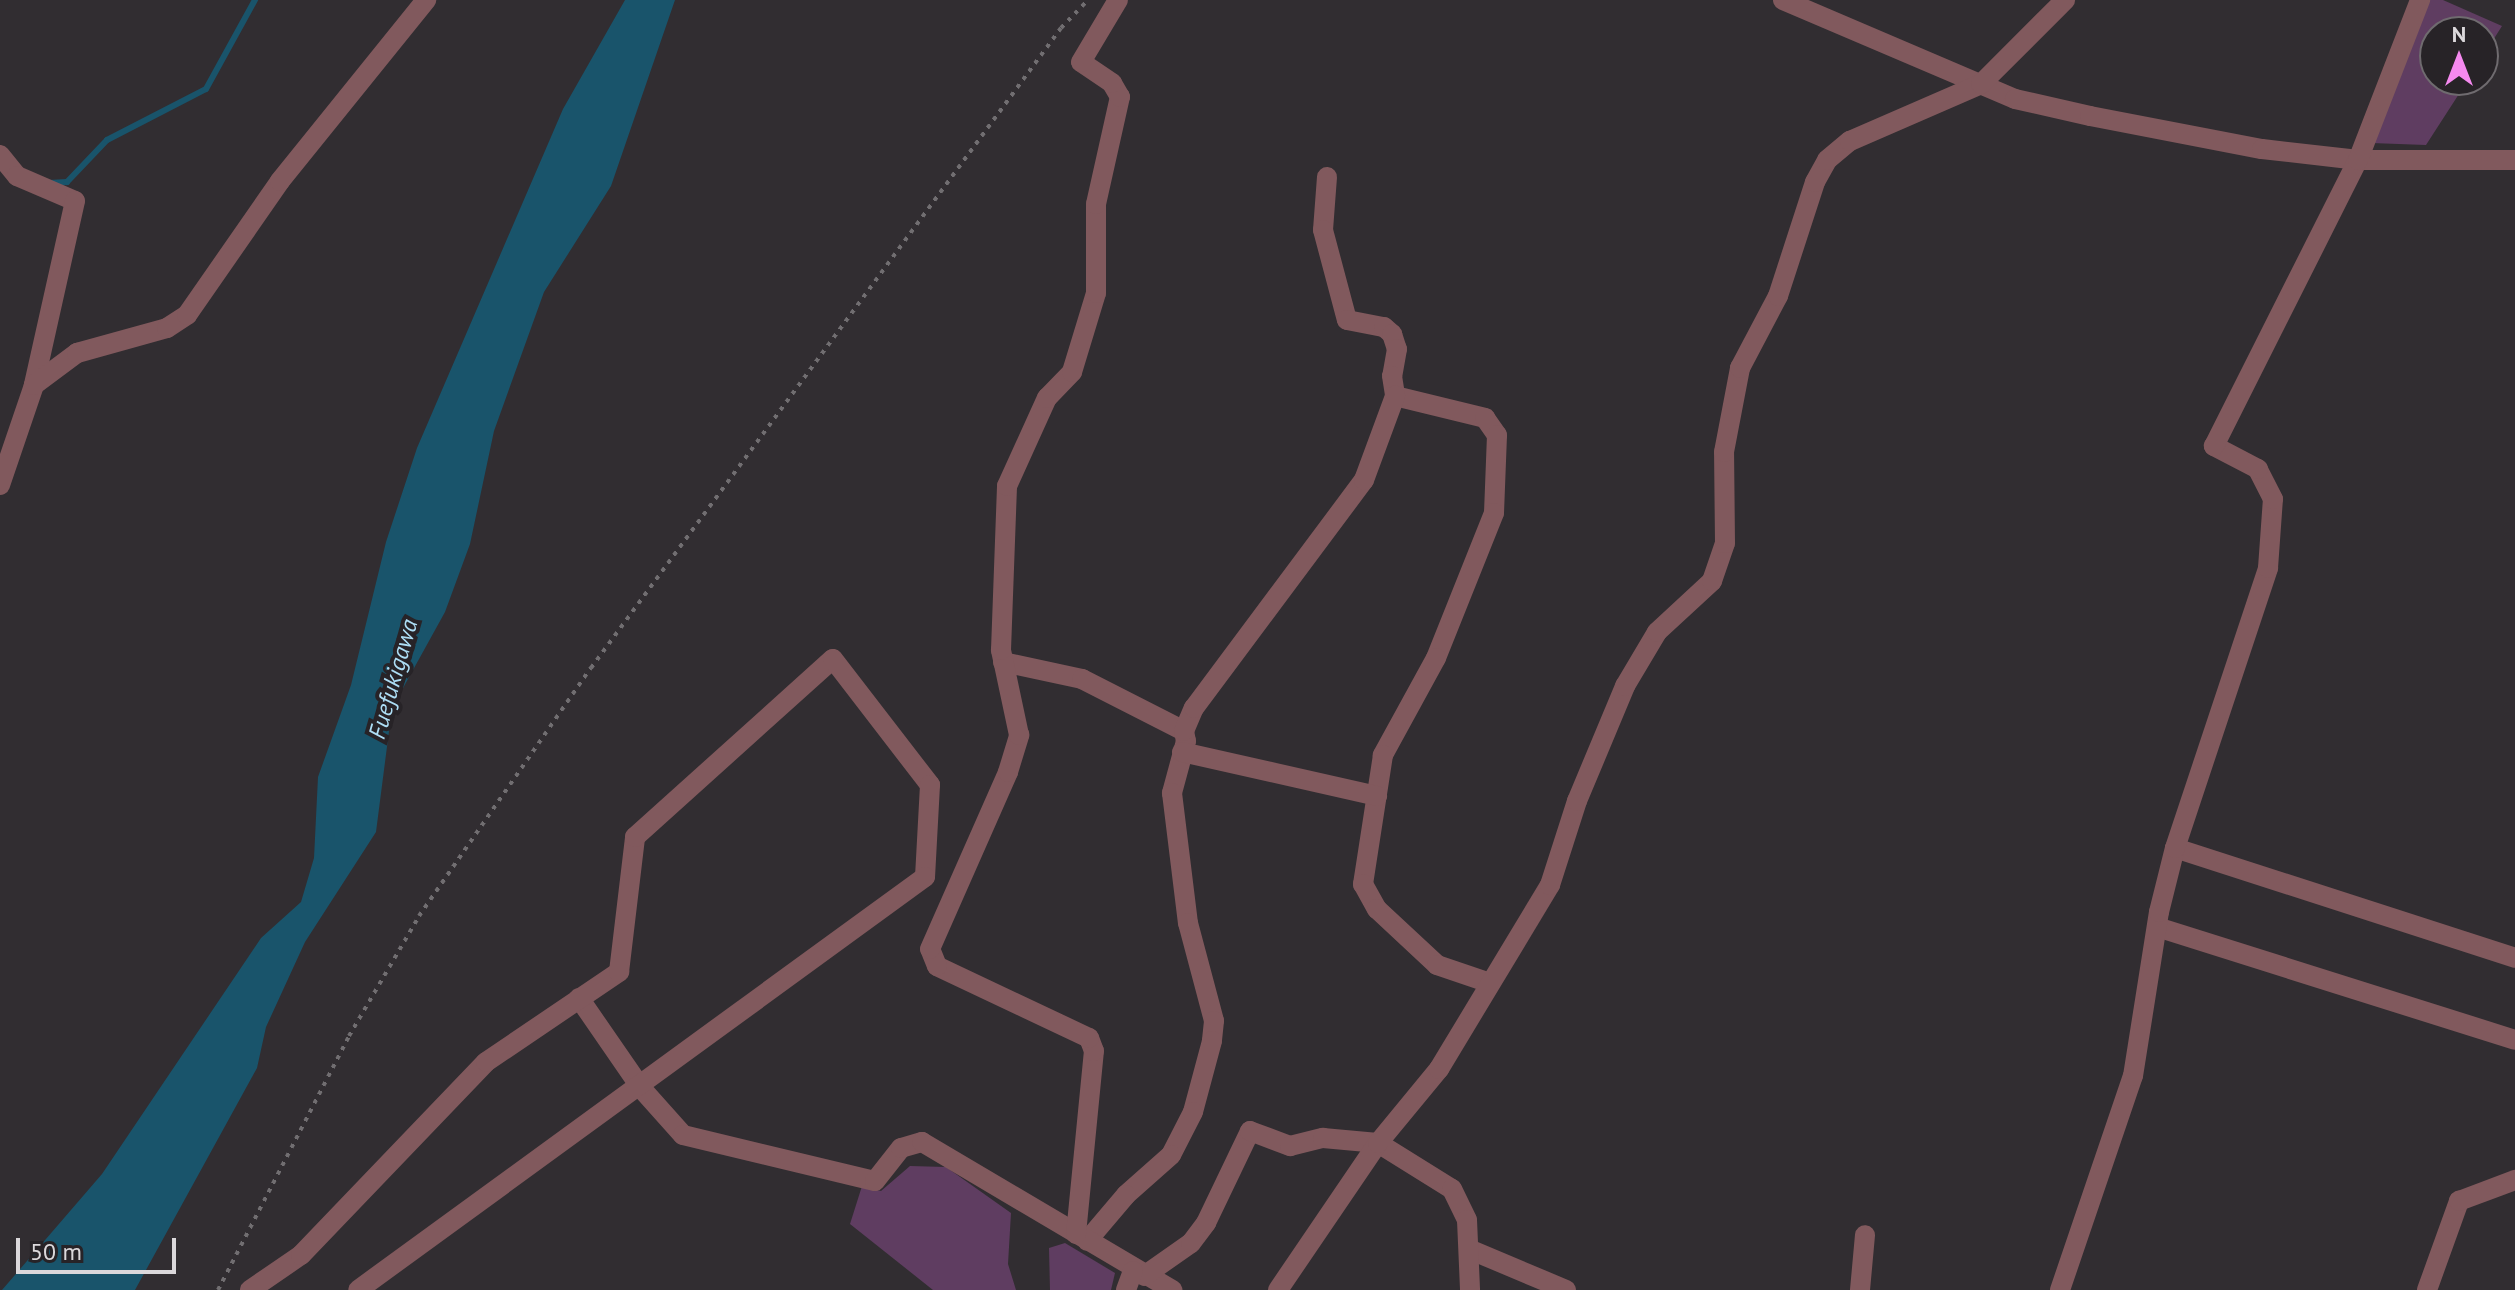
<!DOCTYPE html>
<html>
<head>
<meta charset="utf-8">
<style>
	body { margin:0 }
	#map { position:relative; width:2515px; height:1290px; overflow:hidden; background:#312d31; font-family:"PT Sans",sans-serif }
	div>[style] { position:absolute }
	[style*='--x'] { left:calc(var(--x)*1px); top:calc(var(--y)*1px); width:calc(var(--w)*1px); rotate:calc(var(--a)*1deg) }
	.green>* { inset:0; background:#5f3d61 }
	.water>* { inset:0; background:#19546b }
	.stream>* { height:6px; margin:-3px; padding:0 3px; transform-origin:3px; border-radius:3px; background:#19546b }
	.path>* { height:4px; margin-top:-2px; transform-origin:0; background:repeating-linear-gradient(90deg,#716e71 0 4px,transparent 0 10px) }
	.minor>* { height:20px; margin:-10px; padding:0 10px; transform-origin:10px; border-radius:10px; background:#81595d }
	span { translate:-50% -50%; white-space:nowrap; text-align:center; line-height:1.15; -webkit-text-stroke:8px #272327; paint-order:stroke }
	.water-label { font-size:24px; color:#adddf4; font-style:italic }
	.north { position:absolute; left:2419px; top:16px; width:80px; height:80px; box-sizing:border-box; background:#272327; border:2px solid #6f6b6f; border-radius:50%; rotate:0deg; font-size:22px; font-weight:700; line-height:32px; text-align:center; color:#dbd8db }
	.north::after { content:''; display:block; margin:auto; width:28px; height:36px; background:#f589ef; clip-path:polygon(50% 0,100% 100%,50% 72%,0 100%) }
	.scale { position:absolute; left:16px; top:1238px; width:160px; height:36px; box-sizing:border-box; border:4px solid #dbd8db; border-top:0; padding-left:10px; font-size:24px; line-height:28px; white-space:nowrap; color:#dbd8db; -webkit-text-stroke:6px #272327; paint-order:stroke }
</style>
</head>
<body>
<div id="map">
	<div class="green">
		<i style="clip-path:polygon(2428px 0,2443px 0,2502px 26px,2483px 56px,2483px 32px,2435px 32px,2435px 80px,2468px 80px,2426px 145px,2371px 143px)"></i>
		<i style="clip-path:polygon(910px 1166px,946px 1167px,1011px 1213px,1008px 1264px,1016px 1290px,933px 1290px,850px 1224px,862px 1186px,881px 1191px)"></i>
		<i style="clip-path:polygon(1065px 1243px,1115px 1273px,1111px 1290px,1050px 1290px,1049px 1248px)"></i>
	</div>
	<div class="water">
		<i style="clip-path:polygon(625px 0,675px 0,611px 186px,544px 292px,494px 431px,470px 544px,445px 612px,392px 708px,376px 832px,305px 942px,266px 1027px,257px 1068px,135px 1290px,2px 1290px,102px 1174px,261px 938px,301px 902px,314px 858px,318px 777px,351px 685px,386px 542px,417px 448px,563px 109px)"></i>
	</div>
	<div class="stream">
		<i style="--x:49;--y:183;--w:18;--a:-3"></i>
		<i style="--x:67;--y:182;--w:58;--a:-46.4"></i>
		<i style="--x:107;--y:140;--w:111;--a:-27.3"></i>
		<i style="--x:206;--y:89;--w:102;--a:-61.2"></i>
	</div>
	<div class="path">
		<i style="--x:218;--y:1290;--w:286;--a:-62.7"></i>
		<i style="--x:349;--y:1036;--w:139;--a:-59.7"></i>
		<i style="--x:419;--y:916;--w:302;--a:-55.3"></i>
		<i style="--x:591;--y:668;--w:794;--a:-53.71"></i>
		<i style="--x:1061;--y:28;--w:39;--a:-46"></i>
	</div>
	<div class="minor">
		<i style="--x:1783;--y:0;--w:252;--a:23.1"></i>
		<i style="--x:2015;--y:99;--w:77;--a:12.8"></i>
		<i style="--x:2090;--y:116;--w:175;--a:10.9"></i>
		<i style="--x:2262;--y:149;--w:97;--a:6.5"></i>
		<i style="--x:2358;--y:160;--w:157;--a:0"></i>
		<i style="--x:0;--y:155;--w:27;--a:51"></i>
		<i style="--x:17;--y:176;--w:63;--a:23.3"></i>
		<i style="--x:75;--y:201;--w:189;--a:102.6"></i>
		<i style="--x:1327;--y:177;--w:53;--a:94.3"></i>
		<i style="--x:1323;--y:230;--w:93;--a:75.1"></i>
		<i style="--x:1347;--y:320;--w:38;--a:11"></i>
		<i style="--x:1384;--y:327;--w:11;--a:41"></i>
		<i style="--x:1392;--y:334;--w:16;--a:72"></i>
		<i style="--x:1397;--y:349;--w:27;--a:100"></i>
		<i style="--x:1392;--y:376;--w:20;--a:81"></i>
		<i style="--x:1395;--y:396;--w:93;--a:13.7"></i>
		<i style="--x:1485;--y:418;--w:21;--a:55"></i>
		<i style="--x:1497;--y:435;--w:78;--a:92.2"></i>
		<i style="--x:1494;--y:513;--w:156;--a:111.8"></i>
		<i style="--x:1436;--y:658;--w:111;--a:118.7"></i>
		<i style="--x:1383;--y:755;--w:131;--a:98.8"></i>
		<i style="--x:1363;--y:884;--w:29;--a:61"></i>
		<i style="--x:1377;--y:909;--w:82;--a:43"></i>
		<i style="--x:1437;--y:965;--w:56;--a:18.8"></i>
		<i style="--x:0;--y:485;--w:106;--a:-71.2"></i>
		<i style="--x:34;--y:385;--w:54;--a:-36.7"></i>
		<i style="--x:77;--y:353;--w:93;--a:-15.5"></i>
		<i style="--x:167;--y:328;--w:24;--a:-33"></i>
		<i style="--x:187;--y:315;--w:163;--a:-55.2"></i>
		<i style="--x:280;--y:181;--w:233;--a:-51.1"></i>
		<i style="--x:1003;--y:662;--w:81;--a:12.1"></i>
		<i style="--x:1082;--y:679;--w:114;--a:27"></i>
		<i style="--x:1184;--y:731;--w:10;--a:79"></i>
		<i style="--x:1186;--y:741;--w:54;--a:105.1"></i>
		<i style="--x:1172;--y:793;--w:131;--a:83"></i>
		<i style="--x:1188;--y:923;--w:101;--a:75.1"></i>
		<i style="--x:1214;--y:1021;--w:20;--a:96"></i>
		<i style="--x:1212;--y:1041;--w:73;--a:105"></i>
		<i style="--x:1193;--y:1112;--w:48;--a:117.1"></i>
		<i style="--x:1171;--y:1155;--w:60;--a:138.4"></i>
		<i style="--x:1126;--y:1195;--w:60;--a:130.3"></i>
		<i style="--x:1184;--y:731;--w:25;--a:-67"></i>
		<i style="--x:1194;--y:708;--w:284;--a:-53.3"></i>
		<i style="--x:1364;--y:480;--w:90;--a:-69.7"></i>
		<i style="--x:1182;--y:752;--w:200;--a:12.7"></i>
		<i style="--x:2175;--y:848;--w:357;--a:17.9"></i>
		<i style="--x:2157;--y:927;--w:375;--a:17.5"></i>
		<i style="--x:579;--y:998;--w:109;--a:55.4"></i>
		<i style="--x:641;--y:1088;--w:63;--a:48.2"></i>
		<i style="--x:683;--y:1135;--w:197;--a:13.5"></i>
		<i style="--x:875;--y:1181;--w:42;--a:-51.8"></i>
		<i style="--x:901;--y:1148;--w:22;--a:-16"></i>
		<i style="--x:922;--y:1142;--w:291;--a:30.6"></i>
		<i style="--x:1076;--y:1234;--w:184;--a:-84.4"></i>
		<i style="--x:1094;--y:1051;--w:14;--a:-111"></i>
		<i style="--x:1089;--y:1038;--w:168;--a:-154.7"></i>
		<i style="--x:937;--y:966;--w:18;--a:-112"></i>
		<i style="--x:930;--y:949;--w:193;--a:-66.2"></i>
		<i style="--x:1008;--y:772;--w:39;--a:-73"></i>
		<i style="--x:1019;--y:735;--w:87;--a:-102"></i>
		<i style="--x:1001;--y:650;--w:164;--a:-87.9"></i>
		<i style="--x:1007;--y:486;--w:97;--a:-65.6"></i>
		<i style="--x:1047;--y:398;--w:36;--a:-46"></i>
		<i style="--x:1072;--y:372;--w:83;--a:-73.1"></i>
		<i style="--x:1096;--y:293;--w:89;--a:-90"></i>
		<i style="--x:1096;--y:204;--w:110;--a:-77.4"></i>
		<i style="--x:1120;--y:97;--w:16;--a:-120"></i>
		<i style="--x:1112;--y:83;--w:37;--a:-146"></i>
		<i style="--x:1081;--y:62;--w:72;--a:-59.2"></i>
		<i style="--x:1471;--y:1250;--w:103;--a:22.8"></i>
		<i style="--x:1144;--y:1276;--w:57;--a:-35.1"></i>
		<i style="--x:1191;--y:1243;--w:25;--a:-53"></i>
		<i style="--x:1206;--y:1223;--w:102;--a:-64.4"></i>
		<i style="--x:1250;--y:1131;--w:43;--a:20.6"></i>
		<i style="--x:1290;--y:1146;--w:34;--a:-14"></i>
		<i style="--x:1323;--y:1138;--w:55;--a:5.2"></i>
		<i style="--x:1378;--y:1143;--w:87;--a:31.9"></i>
		<i style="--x:1452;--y:1189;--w:34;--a:64"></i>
		<i style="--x:1467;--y:1220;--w:70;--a:87.5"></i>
		<i style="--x:250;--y:1290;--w:62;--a:-34.5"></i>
		<i style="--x:301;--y:1255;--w:267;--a:-46.2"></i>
		<i style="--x:486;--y:1062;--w:161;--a:-34.1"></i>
		<i style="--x:619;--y:972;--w:136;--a:-83.2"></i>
		<i style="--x:635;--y:837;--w:266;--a:-42"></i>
		<i style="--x:833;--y:659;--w:159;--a:52.4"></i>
		<i style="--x:930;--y:785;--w:92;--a:93.1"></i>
		<i style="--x:925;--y:877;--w:701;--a:143.93"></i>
		<i style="--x:1126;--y:1290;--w:20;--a:-70"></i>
		<i style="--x:1278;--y:1290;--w:178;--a:-55.8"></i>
		<i style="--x:1378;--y:1143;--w:96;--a:-50.5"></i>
		<i style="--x:1439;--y:1069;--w:215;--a:-58.9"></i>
		<i style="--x:1550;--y:885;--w:88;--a:-72.2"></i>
		<i style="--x:1577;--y:801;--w:125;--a:-67.3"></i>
		<i style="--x:1625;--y:686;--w:63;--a:-59.3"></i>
		<i style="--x:1657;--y:632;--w:75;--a:-42.8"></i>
		<i style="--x:1712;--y:581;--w:40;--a:-71.1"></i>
		<i style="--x:1725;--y:543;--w:91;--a:-90.6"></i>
		<i style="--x:1724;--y:452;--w:86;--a:-79.2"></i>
		<i style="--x:1740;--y:368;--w:81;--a:-62.2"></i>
		<i style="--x:1778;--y:296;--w:120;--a:-72"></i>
		<i style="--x:1815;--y:182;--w:25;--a:-61"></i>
		<i style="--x:1827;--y:160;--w:30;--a:-40"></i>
		<i style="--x:1850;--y:141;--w:143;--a:-23.5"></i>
		<i style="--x:1981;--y:84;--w:119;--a:-45"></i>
		<i style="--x:1860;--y:1290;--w:55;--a:-84.8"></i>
		<i style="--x:2060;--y:1290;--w:226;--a:-71.2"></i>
		<i style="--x:2133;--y:1076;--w:166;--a:-81"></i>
		<i style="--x:2159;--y:912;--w:66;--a:-76"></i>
		<i style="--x:2175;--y:848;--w:295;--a:-71.6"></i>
		<i style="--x:2268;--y:568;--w:69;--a:-85.9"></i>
		<i style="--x:2273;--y:499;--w:34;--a:-117"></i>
		<i style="--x:2258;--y:469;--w:50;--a:-152.4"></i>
		<i style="--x:2214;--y:446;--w:320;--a:-63.3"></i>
		<i style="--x:2358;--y:160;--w:172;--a:-68.8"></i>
		<i style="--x:2427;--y:1290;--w:95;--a:-70.2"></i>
		<i style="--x:2459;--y:1201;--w:60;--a:-20.6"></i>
	</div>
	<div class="water-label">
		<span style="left:393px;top:679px;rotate:-74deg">Fuefukigawa</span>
	</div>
	<div class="north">N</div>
	<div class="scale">50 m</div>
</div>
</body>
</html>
